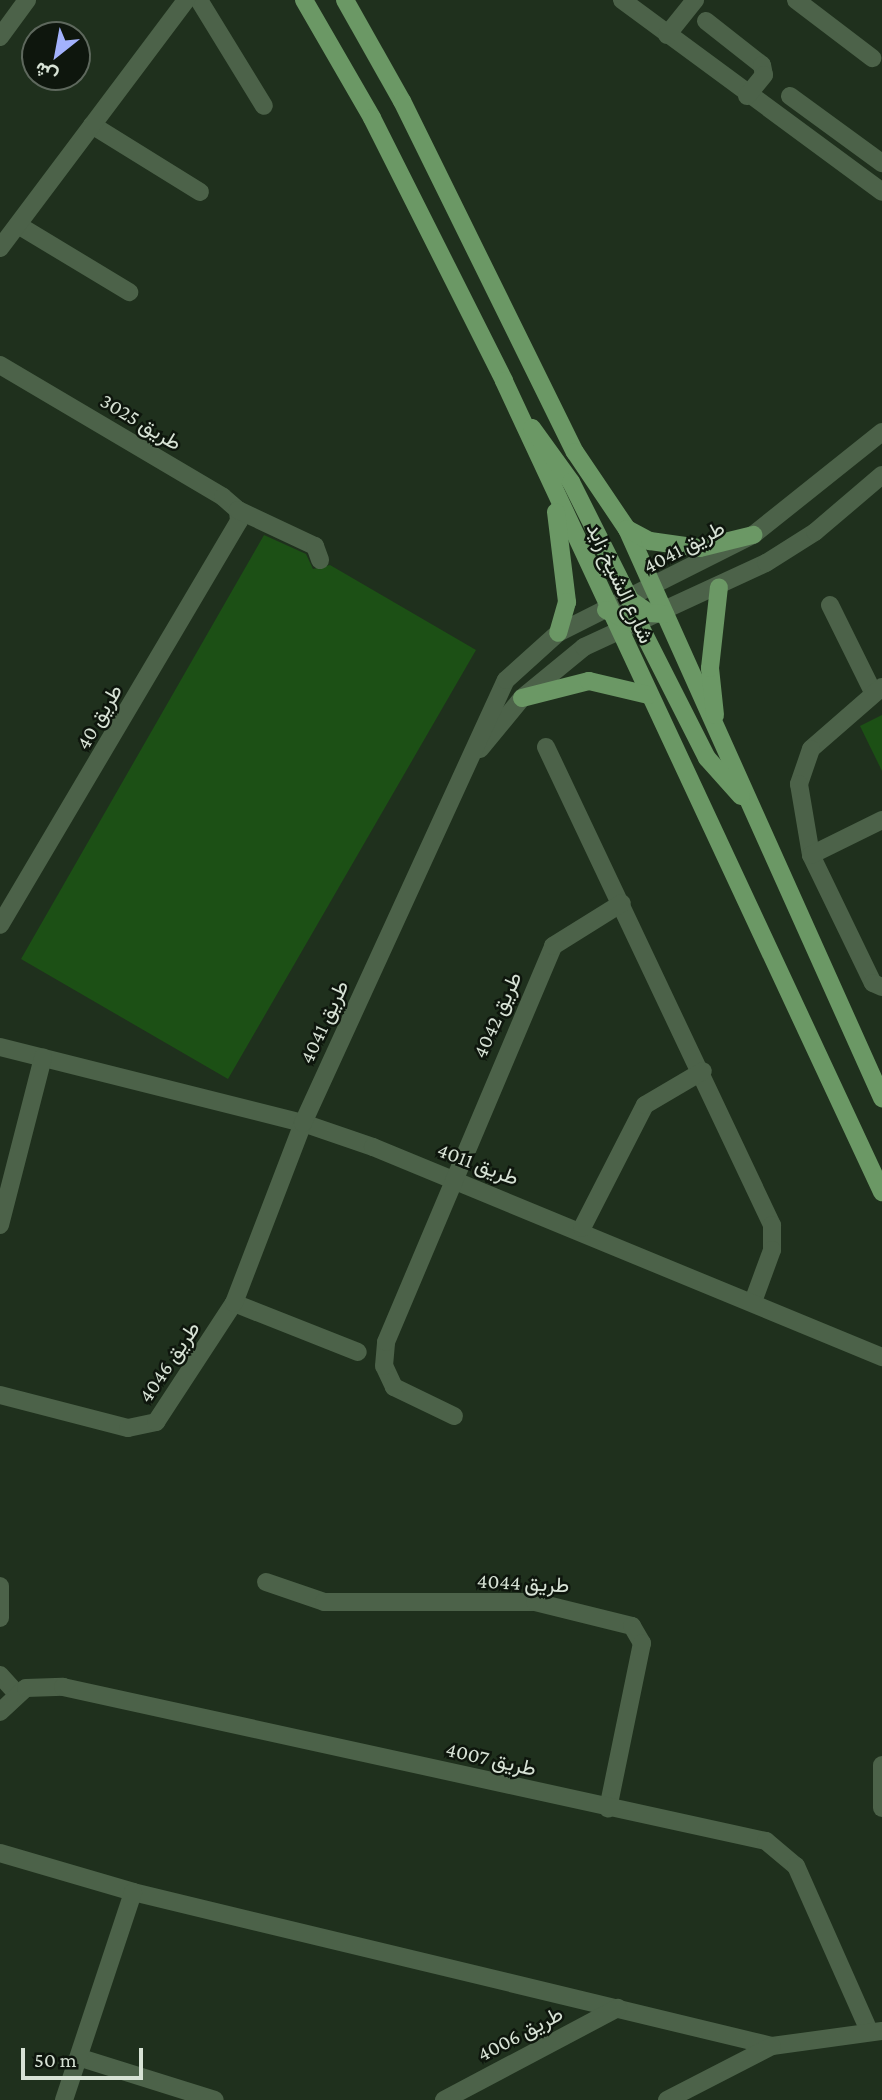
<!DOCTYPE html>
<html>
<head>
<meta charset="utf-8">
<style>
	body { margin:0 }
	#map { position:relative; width:882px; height:2100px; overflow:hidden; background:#1f301d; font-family:"Crimson Pro",Vazirmatn,serif }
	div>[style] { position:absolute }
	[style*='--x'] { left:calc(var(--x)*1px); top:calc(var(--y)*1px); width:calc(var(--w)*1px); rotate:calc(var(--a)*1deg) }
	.building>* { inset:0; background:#1c5015 }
	.minor>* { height:18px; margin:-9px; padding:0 9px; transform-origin:9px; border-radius:9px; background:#4c6249 }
	.major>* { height:18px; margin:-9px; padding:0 9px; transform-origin:9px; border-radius:9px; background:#6b9865 }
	span { translate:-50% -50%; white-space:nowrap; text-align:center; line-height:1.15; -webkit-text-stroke:5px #0e160d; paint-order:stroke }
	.street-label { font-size:21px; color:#d7e2d5 }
	.north { position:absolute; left:21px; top:21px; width:70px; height:70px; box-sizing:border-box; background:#0e160d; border:2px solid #5e685d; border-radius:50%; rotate:211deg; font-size:19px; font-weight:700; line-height:28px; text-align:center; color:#d7e2d5 }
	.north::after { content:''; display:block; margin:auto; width:24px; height:32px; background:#a3b2fd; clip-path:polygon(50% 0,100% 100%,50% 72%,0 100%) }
	.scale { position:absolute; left:21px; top:2048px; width:122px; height:32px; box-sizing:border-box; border:4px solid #d7e2d5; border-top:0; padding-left:9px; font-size:21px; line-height:24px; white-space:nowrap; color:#d7e2d5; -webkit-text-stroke:5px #0e160d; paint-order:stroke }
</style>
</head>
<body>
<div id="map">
	<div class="building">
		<i style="clip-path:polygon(264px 535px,306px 554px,313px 569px,330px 565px,476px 650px,228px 1079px,21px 959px)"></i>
		<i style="clip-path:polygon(882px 715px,882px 771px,860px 726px)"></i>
	</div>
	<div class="minor">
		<i style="--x:199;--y:0;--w:124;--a:58.5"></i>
		<i style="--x:622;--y:0;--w:323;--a:36.4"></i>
		<i style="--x:796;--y:0;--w:96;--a:37.3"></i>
		<i style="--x:706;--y:21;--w:71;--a:38.2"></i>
		<i style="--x:762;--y:65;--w:10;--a:79"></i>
		<i style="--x:764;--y:75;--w:27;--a:129"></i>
		<i style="--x:667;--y:35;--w:45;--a:-51.3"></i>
		<i style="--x:0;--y:37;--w:46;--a:-53.9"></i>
		<i style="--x:790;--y:96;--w:114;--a:36.1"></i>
		<i style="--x:92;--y:125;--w:127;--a:31.8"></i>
		<i style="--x:18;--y:225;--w:130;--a:31.1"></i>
		<i style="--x:0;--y:248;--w:310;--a:-53.1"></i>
		<i style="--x:0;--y:365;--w:259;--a:30.6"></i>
		<i style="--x:223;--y:497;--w:20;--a:41"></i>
		<i style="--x:238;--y:510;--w:11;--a:85"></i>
		<i style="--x:239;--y:521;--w:469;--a:120.6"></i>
		<i style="--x:238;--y:510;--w:85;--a:25.1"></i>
		<i style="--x:315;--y:546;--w:15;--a:70"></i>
		<i style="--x:830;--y:605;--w:97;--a:63.7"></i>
		<i style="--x:882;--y:687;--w:94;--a:138.9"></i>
		<i style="--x:811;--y:749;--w:37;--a:109"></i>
		<i style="--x:799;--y:784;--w:72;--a:80.4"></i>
		<i style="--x:811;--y:855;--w:142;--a:64.2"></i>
		<i style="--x:873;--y:983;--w:10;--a:24"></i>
		<i style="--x:546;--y:747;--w:529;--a:64.7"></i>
		<i style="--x:772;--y:1225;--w:25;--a:90"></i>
		<i style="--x:772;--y:1250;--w:52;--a:110.2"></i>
		<i style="--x:480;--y:749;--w:66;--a:-50.5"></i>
		<i style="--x:522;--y:698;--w:80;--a:-39.4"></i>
		<i style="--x:584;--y:647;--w:200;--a:-24.8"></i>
		<i style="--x:766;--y:563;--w:58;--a:-32.3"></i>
		<i style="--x:815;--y:532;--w:88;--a:-40.4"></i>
		<i style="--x:811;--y:855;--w:79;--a:-26.2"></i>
		<i style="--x:0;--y:1047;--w:312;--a:14.1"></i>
		<i style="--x:303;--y:1123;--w:74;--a:18.9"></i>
		<i style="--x:373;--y:1147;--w:551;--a:22.42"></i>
		<i style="--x:0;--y:1225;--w:173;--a:-75.6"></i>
		<i style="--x:582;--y:1228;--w:138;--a:-62.9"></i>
		<i style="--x:645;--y:1105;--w:67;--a:-30.4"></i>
		<i style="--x:234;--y:1303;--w:133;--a:21.6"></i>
		<i style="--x:0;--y:1395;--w:132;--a:14.5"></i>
		<i style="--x:128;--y:1428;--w:29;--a:-12"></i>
		<i style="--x:156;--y:1422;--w:142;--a:-56.8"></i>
		<i style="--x:234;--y:1303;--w:193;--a:-69"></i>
		<i style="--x:303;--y:1123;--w:487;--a:-65.4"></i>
		<i style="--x:506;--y:680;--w:70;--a:-42.1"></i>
		<i style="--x:558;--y:633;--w:218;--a:-26.7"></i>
		<i style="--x:753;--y:535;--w:165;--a:-38.6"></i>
		<i style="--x:454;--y:1416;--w:67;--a:-154.2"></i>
		<i style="--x:394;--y:1387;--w:23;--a:-115"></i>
		<i style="--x:384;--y:1366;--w:24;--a:-85"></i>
		<i style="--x:386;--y:1342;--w:430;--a:-67.1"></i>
		<i style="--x:553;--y:946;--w:81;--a:-31.9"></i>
		<i style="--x:266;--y:1582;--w:61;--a:19"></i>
		<i style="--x:324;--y:1602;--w:211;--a:0"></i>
		<i style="--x:535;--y:1602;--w:100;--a:13.9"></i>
		<i style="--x:632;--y:1626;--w:20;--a:60"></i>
		<i style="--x:642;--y:1643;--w:169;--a:101.6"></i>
		<i style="--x:0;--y:1586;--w:32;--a:90"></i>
		<i style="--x:0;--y:1675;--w:24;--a:48"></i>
		<i style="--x:0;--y:1712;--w:35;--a:-43"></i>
		<i style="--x:26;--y:1688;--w:37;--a:-2"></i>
		<i style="--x:63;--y:1687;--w:720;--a:12.36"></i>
		<i style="--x:766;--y:1841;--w:39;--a:40"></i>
		<i style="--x:796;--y:1866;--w:180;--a:66.1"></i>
		<i style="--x:882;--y:1765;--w:43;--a:90"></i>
		<i style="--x:0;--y:1853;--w:139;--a:16.3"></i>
		<i style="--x:133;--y:1892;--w:657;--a:13.55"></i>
		<i style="--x:772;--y:2046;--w:111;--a:-7.8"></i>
		<i style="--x:81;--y:2058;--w:140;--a:17.4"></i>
		<i style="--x:64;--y:2100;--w:219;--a:-71.6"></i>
		<i style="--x:444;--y:2100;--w:197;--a:-27.9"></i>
		<i style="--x:667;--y:2100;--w:118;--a:-27.2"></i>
	</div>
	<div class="major">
		<i style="--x:304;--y:0;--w:136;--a:60"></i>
		<i style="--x:372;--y:118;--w:294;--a:63.3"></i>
		<i style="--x:504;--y:381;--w:895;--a:65.01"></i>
		<i style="--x:345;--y:0;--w:116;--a:60.6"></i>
		<i style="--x:402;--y:101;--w:391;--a:63.8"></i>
		<i style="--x:575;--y:452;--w:93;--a:56"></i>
		<i style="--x:627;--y:529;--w:624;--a:65.86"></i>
		<i style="--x:532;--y:428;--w:67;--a:54.2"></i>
		<i style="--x:571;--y:482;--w:132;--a:63.4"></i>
		<i style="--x:630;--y:600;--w:23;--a:34"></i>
		<i style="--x:649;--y:613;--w:16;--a:4"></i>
		<i style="--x:556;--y:512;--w:91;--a:83"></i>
		<i style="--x:567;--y:602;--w:32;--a:106"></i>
		<i style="--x:627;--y:529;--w:26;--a:28"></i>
		<i style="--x:650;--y:541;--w:50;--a:8"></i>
		<i style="--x:700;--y:548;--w:55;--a:-13.8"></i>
		<i style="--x:606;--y:610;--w:38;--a:25"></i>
		<i style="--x:640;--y:626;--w:148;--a:63.1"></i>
		<i style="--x:707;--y:758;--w:51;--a:48.2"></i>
		<i style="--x:522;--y:698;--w:69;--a:-14.2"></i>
		<i style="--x:589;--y:681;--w:61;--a:13.3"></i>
		<i style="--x:715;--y:715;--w:47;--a:-96.1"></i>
		<i style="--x:710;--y:668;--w:81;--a:-83.7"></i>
	</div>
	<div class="street-label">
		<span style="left:141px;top:422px;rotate:31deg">طريق 3025</span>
		<span style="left:684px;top:547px;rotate:-28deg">طريق 4041</span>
		<span style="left:620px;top:583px;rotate:65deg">شارع الشيخ زايد</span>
		<span style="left:99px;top:717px;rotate:-60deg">طريق 40</span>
		<span style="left:497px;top:1015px;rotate:-66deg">طريق 4042</span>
		<span style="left:324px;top:1022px;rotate:-65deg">طريق 4041</span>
		<span style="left:478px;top:1164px;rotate:21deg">طريق 4011</span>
		<span style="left:169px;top:1362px;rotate:-56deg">طريق 4046</span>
		<span style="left:523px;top:1583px;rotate:3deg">طريق 4044</span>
		<span style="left:491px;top:1759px;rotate:13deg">طريق 4007</span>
		<span style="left:520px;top:2034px;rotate:-28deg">طريق 4006</span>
	</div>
	<div class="north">ش</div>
	<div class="scale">50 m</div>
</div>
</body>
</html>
